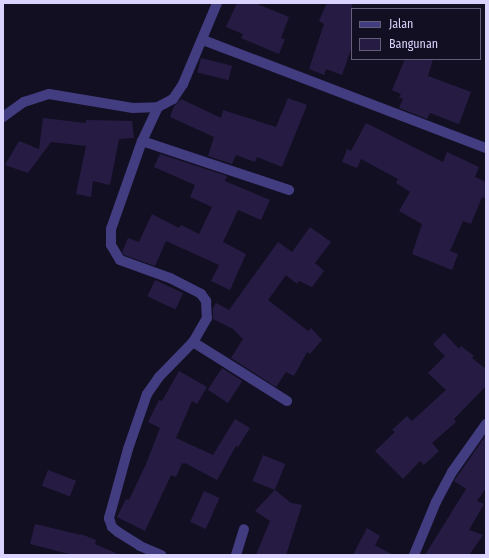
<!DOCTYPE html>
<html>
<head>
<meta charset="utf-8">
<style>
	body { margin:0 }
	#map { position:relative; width:489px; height:558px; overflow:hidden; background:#130f23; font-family:"Fira Sans Condensed",sans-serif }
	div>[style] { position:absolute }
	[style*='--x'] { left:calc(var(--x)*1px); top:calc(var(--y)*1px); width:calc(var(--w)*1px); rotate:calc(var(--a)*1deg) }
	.building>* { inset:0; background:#261c43; transform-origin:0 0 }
	.minor>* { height:10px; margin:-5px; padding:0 5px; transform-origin:5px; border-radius:5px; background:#423c80 }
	span { translate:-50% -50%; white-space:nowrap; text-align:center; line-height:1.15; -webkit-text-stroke:4px #130f23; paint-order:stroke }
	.frame { position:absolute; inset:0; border:4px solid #dad3fd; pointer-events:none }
	.legend { position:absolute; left:351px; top:8px; width:130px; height:52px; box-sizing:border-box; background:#130f23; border:1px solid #635d7a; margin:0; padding:5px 7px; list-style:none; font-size:12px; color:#dad3fd }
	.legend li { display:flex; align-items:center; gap:8px; height:20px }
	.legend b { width:20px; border:1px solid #635d7a }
</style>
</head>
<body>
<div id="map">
	<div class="building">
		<i style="clip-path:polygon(237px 3px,255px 3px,289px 17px,281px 38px,285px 39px,279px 54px,241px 38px,243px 34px,226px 27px)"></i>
		<i style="clip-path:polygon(327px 3px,352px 3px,352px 46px,342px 75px,326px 69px,324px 75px,309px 69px,324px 24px,319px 21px)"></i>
		<i style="left:201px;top:58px;width:32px;height:15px;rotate:14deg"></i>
		<i style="clip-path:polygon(405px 59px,433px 59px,428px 76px,471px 92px,459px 124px,430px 113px,427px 119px,399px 108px,403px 99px,399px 97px,401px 94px,392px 90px)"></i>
		<i style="clip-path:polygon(288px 98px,307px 105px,282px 167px,257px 157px,255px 162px,236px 155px,232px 164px,208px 156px,214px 137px,170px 117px,174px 106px,181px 99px,221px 118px,223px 110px,276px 127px)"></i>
		<i style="clip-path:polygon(43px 118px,86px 123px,86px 120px,132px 121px,134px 138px,119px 139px,110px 185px,93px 181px,91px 197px,76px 194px,86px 146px,51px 142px,28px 173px,5px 165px,19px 141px,39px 149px)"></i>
		<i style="clip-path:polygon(366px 123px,443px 162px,447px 152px,479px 167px,475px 177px,486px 182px,486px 199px,482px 197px,471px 224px,463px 221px,450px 251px,458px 254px,452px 270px,412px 254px,422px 224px,399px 211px,410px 192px,396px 183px,398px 179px,361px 159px,357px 168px,342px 162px,347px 149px,351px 151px)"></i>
		<i style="clip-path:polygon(160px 154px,227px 176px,225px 181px,270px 200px,261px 220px,238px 210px,223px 242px,246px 254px,230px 290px,211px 281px,219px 265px,166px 241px,155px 266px,124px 255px,122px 252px,128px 238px,139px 242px,152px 214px,179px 228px,181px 225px,199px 234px,212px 207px,190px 197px,195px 185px,154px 167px)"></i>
		<i style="clip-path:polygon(310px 227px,331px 242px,315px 263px,324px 271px,312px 287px,299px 281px,297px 284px,286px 275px,268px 300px,308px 331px,311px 328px,322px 340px,310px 354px,307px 352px,294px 376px,286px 372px,276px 387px,231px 358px,243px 339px,233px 329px,213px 319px,213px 308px,216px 303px,229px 310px,278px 242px,292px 252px)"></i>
		<i style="left:155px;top:280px;width:31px;height:18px;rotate:25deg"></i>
		<i style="clip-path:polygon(444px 333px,459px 349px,461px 346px,474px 356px,472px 358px,486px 369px,486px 386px,454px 419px,456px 422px,432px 443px,439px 451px,424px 465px,420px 461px,403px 479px,375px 451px,395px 432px,392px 430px,407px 416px,412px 421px,446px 390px,428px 373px,445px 356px,433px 344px)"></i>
		<i style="left:222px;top:368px;width:24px;height:26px;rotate:33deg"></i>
		<i style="clip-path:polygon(179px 371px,207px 387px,197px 404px,192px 401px,176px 438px,213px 455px,235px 419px,250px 428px,238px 447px,236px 446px,217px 480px,185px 463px,184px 464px,182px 463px,176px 477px,171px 475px,145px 531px,117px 517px,126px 499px,129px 500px,146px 464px,160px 428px,148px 422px,159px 400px,162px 401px)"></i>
		<i style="clip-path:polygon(486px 435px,486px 488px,477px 501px,484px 504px,469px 530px,483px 535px,469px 555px,425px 555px,466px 489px,454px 481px)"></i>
		<i style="left:263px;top:455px;width:24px;height:28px;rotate:22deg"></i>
		<i style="left:48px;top:470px;width:30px;height:17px;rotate:21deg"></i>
		<i style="clip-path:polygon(275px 490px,291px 503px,302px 505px,286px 555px,256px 555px,270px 521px,255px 511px)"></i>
		<i style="left:204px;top:491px;width:17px;height:34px;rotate:24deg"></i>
		<i style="clip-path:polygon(35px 524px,81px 535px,81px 534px,96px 540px,95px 544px,120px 555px,73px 555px,30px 544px)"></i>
		<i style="clip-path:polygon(367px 528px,380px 536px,375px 545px,393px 555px,353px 555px)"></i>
	</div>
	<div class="minor">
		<i style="--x:203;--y:40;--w:303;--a:20.9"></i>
		<i style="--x:158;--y:107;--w:38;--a:115"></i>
		<i style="--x:142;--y:141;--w:93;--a:109.4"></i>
		<i style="--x:111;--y:229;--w:16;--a:90"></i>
		<i style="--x:111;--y:245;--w:17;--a:59"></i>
		<i style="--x:120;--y:260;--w:53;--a:19.8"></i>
		<i style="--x:170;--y:278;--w:35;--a:27"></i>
		<i style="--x:201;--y:294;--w:9;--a:54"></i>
		<i style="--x:206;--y:301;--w:17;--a:87"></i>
		<i style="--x:207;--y:318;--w:28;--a:120"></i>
		<i style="--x:193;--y:342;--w:49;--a:134.2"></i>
		<i style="--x:159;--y:377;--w:21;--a:125"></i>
		<i style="--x:147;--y:394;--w:58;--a:109.1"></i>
		<i style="--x:128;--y:449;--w:72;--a:105.4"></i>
		<i style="--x:109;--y:518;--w:9;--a:72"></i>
		<i style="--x:112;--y:527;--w:8;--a:40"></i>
		<i style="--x:118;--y:532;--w:26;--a:32"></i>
		<i style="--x:140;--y:546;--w:23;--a:23"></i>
		<i style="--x:3;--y:117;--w:26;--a:-36"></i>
		<i style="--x:24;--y:102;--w:26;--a:-18"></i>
		<i style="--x:49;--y:94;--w:85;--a:9.5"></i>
		<i style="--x:133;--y:108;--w:25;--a:-2"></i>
		<i style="--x:158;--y:107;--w:17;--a:-28"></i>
		<i style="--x:173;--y:99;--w:18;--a:-56"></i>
		<i style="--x:183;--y:84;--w:88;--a:-67.2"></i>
		<i style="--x:142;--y:141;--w:155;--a:18.4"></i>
		<i style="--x:193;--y:342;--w:111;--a:32.1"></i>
		<i style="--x:236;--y:555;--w:27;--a:-73"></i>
		<i style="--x:414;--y:555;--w:57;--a:-67.5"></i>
		<i style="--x:436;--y:502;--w:34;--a:-62"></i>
		<i style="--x:452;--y:472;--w:59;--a:-54.7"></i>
	</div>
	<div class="frame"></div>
	<ul class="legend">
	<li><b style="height:5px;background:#423c80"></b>Jalan</li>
	<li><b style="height:11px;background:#261c43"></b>Bangunan</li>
	</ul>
</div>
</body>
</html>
